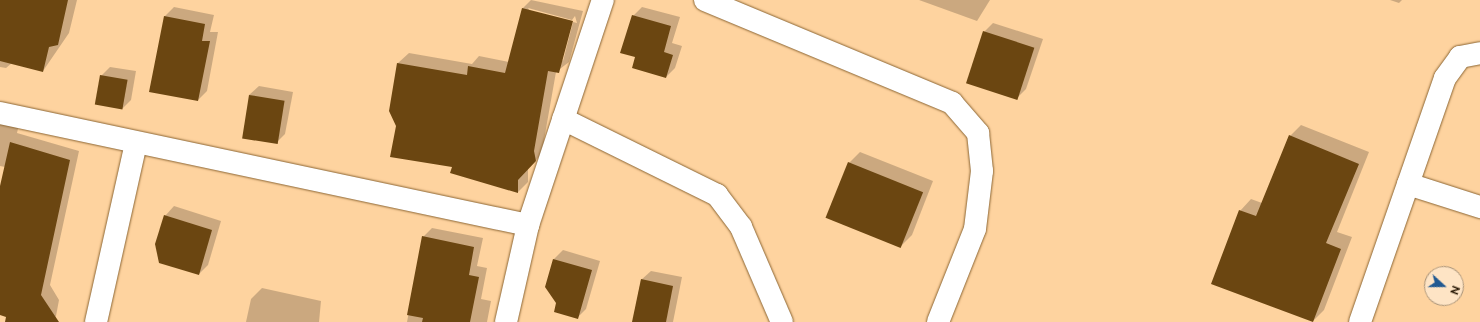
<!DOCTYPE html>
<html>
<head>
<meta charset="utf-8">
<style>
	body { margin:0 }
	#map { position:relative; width:1480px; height:322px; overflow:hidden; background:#fed39f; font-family:Raleway,sans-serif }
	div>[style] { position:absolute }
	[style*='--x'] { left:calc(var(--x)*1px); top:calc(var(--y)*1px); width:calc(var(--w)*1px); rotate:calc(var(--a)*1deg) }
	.shadow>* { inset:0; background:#0003 }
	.building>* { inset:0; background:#6b4611; transform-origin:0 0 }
	.roads { filter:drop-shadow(0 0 1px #8c6634) drop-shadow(0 0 1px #8c6634) }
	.minor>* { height:22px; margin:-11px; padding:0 11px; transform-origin:11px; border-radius:11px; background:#fff }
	span { translate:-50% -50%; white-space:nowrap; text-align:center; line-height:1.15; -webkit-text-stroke:4px #fee4c5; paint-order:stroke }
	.north { position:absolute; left:1424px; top:266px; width:40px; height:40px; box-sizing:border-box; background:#fee4c5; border:1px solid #a89277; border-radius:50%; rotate:111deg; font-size:11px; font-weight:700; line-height:16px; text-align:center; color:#261603 }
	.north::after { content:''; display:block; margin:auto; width:14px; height:18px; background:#215991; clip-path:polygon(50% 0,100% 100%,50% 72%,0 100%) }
</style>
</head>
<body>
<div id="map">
	<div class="shadow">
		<i style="clip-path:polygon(0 0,77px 0,69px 33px,43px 71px,12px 63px,6px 68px,0 67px)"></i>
		<i style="clip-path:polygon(evenodd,531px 0,583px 11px,569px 62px,556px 72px,544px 140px,546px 150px,528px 168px,528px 182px,518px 192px,452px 172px,453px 166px,397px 126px,398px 63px,409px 53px,472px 64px,479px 56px,509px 62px,523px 8px,531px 0,528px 8px,572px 20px,575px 16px,577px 23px,573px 22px,563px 61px,528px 8px)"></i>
		<i style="clip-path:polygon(919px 0,990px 0,977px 21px)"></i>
		<i style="clip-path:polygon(1390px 0,1402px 0,1399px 3px)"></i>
		<i style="clip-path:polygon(174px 7px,214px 15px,210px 32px,218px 32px,207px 91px,198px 100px,151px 91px,165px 16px)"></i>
		<i style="clip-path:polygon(642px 7px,680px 17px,672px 43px,682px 46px,675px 68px,666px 77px,633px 16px)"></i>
		<i style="clip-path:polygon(993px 23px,1043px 39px,1026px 89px,1017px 98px,984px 32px)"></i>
		<i style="clip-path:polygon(110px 67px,136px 71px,131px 100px,122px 109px,101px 76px)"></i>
		<i style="clip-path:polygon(259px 86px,293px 92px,285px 134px,276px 143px,249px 95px)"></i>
		<i style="clip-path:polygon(0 120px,19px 124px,17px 133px,79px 151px,50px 285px,59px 300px,56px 316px,50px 322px,0 314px,0 191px,5px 167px,0 166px)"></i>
		<i style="clip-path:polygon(1301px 125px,1369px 152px,1337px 232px,1352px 237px,1324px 310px,1313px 321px,1240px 211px,1251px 199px,1262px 203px,1290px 136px)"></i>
		<i style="clip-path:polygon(860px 152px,933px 181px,912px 235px,901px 246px,849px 163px)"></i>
		<i style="clip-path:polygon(174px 206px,221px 221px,208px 265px,199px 274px,165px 216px)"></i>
		<i style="clip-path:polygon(432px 228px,483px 238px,477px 266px,487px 268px,481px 299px,491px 301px,487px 322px,407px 322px,423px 237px)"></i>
		<i style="clip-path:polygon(563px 250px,600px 261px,586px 309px,577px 318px,557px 303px,554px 259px)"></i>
		<i style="clip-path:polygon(651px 271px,682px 277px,673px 322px,633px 322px,641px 280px)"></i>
		<i style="clip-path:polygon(262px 288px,321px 301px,319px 322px,246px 322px,251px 299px)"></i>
	</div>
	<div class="building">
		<i style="clip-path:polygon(0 0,68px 0,58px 45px,49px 47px,43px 72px,0 61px)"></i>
		<i style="clip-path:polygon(522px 8px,573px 21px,559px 73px,548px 71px,534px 151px,536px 161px,518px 180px,518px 193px,450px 173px,452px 167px,390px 157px,396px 126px,389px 111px,397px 63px,467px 75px,468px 66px,505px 73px)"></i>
		<i style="clip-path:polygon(632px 15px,671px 26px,664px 52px,673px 55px,666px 78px,632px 68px,635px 57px,620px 53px)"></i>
		<i style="clip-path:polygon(164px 16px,205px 24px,202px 41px,210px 41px,198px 101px,149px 92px)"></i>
		<i style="left:983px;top:31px;width:54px;height:55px;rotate:18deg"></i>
		<i style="left:100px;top:75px;width:28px;height:30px;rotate:10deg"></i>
		<i style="left:249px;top:95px;width:36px;height:44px;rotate:9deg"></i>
		<i style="clip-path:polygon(1289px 135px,1359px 164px,1326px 243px,1341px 249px,1313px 322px,1211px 284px,1239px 210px,1256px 216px)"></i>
		<i style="clip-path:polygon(10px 142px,70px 160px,41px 295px,59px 322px,5px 322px,6px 317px,0 315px,0 186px)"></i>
		<i style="left:848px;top:162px;width:81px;height:60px;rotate:22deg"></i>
		<i style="clip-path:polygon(164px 215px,212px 230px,199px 275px,159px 263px,155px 244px)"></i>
		<i style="clip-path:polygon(422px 236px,474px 247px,469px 275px,479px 277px,470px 322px,422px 322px,423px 318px,407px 315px)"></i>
		<i style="clip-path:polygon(553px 259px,592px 270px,578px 319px,554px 312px,556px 303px,545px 287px)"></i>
		<i style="clip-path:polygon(641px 279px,673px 286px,666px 322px,632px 322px)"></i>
	</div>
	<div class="roads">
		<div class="minor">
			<i style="--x:705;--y:0;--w:268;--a:22.6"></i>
			<i style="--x:952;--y:103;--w:40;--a:49"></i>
			<i style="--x:978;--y:133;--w:38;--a:84"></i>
			<i style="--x:982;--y:171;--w:58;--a:96.9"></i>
			<i style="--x:975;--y:229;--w:100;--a:111.7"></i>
			<i style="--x:0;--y:113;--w:540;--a:11.98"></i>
			<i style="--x:563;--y:119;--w:172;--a:26.3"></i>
			<i style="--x:717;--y:195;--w:40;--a:53"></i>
			<i style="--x:741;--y:227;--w:103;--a:66.7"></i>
			<i style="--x:1408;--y:184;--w:76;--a:17.7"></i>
			<i style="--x:96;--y:322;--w:183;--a:-77.4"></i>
			<i style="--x:506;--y:322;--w:99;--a:-77.2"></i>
			<i style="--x:528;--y:225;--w:237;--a:-71.6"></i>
			<i style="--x:1360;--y:322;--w:258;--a:-70.8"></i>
			<i style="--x:1445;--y:78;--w:26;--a:-54"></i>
			<i style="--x:1460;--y:57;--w:20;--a:-11"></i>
		</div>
	</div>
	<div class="north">N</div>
</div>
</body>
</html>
